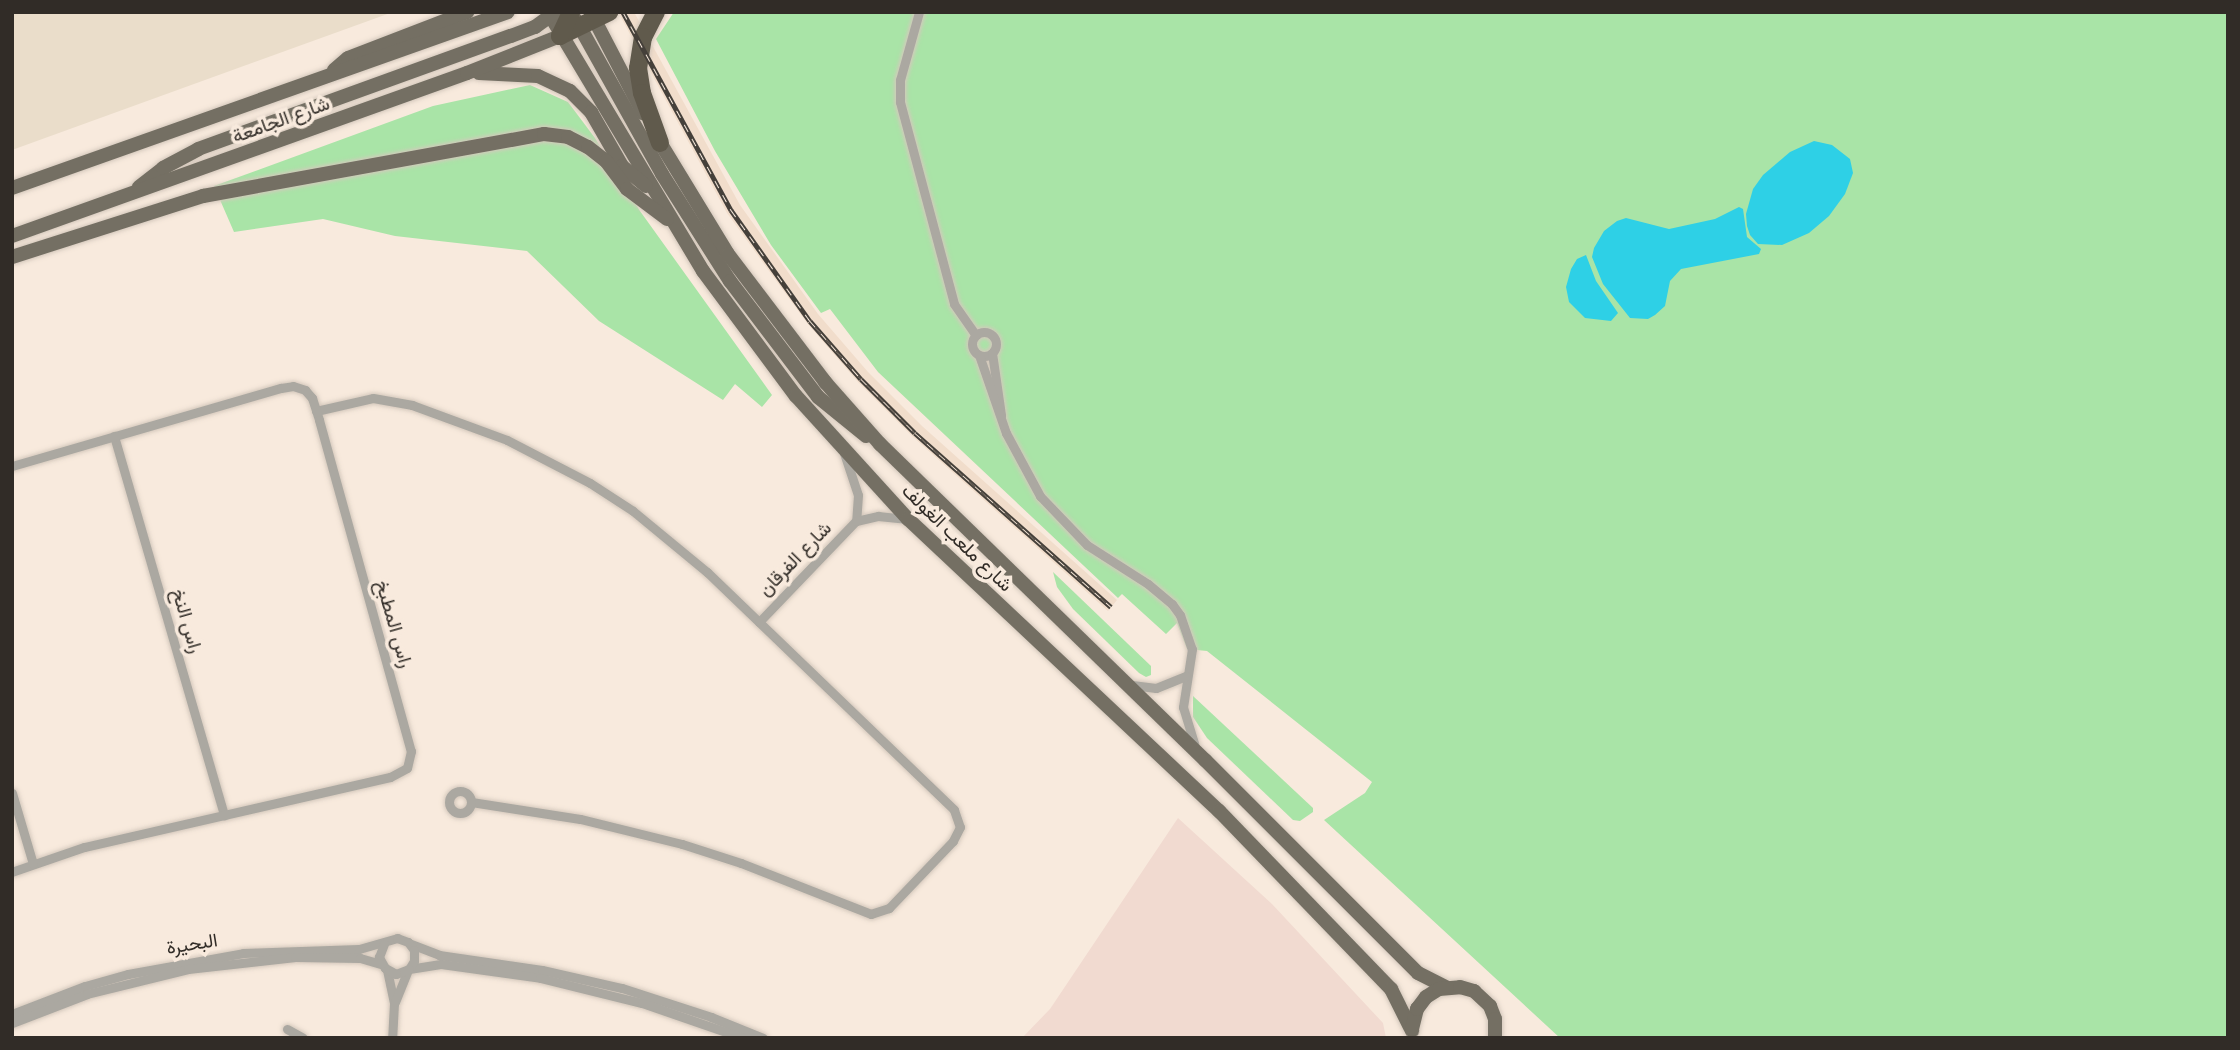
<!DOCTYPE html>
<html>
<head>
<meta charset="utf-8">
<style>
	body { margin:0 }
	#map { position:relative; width:2240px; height:1050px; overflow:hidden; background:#f8eadd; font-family:Raleway,Vazirmatn,sans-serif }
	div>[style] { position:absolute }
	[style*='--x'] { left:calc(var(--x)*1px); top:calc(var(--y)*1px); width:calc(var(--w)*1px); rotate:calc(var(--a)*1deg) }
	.commercial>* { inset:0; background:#f1dad0 }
	.built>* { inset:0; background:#f1ddcb }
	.education>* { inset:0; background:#eaddca }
	.green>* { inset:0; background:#a9e4a7 }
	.water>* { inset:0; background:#2ed0e6 }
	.roads { filter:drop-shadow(0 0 2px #d4c8bc) drop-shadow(0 0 2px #d4c8bc) }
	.minor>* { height:9px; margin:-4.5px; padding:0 4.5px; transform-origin:4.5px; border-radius:4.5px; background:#aba8a1 }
	.minor>.ring { margin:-4.5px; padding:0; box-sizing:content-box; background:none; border:9px solid #aba8a1; border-radius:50% }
	.primary>* { height:14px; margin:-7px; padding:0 7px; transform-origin:7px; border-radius:7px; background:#746f63 }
	.motorway>* { height:18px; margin:-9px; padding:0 9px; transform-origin:9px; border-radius:9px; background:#605a4c }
	.rail>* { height:5px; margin-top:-2.5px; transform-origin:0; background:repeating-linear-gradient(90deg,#f8eadd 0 8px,#45403a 0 16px); box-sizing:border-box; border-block:2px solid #45403a }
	span { translate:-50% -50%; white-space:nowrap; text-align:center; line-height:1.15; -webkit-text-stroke:7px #f8eadd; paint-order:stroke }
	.street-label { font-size:19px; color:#312c27 }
	.frame { position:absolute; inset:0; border:14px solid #312c27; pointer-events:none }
</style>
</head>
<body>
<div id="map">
	<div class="commercial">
		<i style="clip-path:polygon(1178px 818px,1272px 904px,1383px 1023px,1386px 1038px,1022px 1038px,1050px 1009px)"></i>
	</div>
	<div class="built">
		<i style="clip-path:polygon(618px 12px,634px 12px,740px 205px,818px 314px,868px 372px,922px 426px,1117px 600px,1108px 611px,912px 436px,858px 382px,807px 323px,727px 213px)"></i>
	</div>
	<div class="education">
		<i style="clip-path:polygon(12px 12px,393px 12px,12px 150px)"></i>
	</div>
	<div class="green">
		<i style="clip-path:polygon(674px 12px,2228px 12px,2228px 1038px,1560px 1038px,1324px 820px,1365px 793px,1372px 782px,1207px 651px,1187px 649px,1177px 623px,1166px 634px,1122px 594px,1118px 598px,878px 372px,830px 309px,821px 313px,771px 245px,715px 151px,656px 39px)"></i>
		<i style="clip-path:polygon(530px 85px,568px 102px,595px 138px,640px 211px,772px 395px,762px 407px,735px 384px,723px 400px,599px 321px,527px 251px,395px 236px,323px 219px,234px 232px,214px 186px,433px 106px)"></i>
		<i style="clip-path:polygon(1053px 572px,1151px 666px,1151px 675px,1146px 677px,1139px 673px,1073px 609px,1057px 587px)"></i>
		<i style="clip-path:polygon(1193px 696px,1313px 808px,1313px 812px,1300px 821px,1293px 820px,1207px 738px,1193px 717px)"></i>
	</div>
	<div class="water">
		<i style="clip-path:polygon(1814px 141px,1832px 145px,1850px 159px,1853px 173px,1845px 194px,1829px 216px,1809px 233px,1782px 245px,1758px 244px,1750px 235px,1747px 226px,1746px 214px,1753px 189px,1763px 175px,1790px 152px)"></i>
		<i style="clip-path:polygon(1739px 207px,1743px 209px,1747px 237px,1761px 249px,1759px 254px,1681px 269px,1670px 281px,1665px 306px,1655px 315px,1648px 319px,1630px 318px,1603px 284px,1592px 257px,1594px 248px,1604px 231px,1617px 221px,1626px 218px,1669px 229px,1715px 219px)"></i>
		<i style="clip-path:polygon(1586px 255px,1596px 281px,1618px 313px,1611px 321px,1585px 318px,1569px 302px,1566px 287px,1571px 269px,1577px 259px)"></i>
	</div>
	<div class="roads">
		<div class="minor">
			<i style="--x:919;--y:12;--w:71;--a:105.6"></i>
			<i style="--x:900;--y:80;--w:22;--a:90"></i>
			<i style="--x:900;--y:102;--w:209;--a:75"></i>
			<i style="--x:954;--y:304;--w:38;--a:55"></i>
			<i class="ring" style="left:972px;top:332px;width:15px;height:15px"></i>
			<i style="--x:992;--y:353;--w:63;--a:81.7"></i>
			<i style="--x:979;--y:355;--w:83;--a:70.9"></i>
			<i style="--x:1006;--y:433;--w:72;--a:61.6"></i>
			<i style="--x:1040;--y:496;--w:68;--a:46.2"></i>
			<i style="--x:1087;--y:545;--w:72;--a:32.6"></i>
			<i style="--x:1148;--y:584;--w:31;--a:40"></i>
			<i style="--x:1172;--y:604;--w:14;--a:54"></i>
			<i style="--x:1180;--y:615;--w:36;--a:71"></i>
			<i style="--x:1192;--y:649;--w:59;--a:98.8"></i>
			<i style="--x:1183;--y:707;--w:39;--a:73"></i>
			<i style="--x:316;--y:411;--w:58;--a:-12.8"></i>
			<i style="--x:373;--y:398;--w:40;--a:10"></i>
			<i style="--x:412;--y:405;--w:101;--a:20.2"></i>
			<i style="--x:507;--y:440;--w:93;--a:27.4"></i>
			<i style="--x:590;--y:483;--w:51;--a:33.1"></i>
			<i style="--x:633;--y:511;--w:96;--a:39.5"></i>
			<i style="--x:707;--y:572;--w:343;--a:43.9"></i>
			<i style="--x:954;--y:810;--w:18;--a:71"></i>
			<i style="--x:960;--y:827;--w:16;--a:117"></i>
			<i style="--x:953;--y:841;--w:93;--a:133.7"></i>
			<i style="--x:889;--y:908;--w:19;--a:162"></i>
			<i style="--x:871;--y:914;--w:140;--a:-158.6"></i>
			<i style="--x:741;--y:863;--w:62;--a:-162.1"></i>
			<i style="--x:682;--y:844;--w:105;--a:-166.2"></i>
			<i style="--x:580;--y:819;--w:110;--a:-171.1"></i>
			<i style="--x:114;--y:436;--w:395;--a:73.8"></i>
			<i style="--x:844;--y:453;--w:44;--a:71.6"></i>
			<i style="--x:858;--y:495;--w:26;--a:94"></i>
			<i style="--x:12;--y:466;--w:280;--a:-16.2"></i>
			<i style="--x:281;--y:388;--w:12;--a:-9"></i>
			<i style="--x:293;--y:386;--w:13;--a:18"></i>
			<i style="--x:305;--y:390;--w:11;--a:49"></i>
			<i style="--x:312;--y:398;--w:23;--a:72"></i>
			<i style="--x:319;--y:420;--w:344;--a:74.5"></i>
			<i style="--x:411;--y:751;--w:17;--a:103"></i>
			<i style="--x:407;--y:768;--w:19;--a:152"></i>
			<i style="--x:390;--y:777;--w:314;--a:167.1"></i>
			<i style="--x:84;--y:847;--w:76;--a:160.9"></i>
			<i style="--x:759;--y:622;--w:140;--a:-46.2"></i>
			<i style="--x:856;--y:521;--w:23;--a:-13"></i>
			<i style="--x:878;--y:516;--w:30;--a:6"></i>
			<i style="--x:1132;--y:685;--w:24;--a:7"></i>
			<i style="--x:1156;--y:688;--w:32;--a:-22"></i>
			<i class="ring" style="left:449px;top:791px;width:13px;height:13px"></i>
			<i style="--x:12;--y:793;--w:74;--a:73.5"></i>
			<i style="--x:411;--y:944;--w:30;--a:21"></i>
			<i style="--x:439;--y:955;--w:104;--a:8.3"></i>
			<i style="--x:542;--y:970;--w:82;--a:12.7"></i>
			<i style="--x:622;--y:988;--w:94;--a:18"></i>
			<i style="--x:711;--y:1017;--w:56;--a:22"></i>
			<i style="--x:409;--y:969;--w:32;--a:-9"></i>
			<i style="--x:441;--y:964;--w:100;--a:8"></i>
			<i style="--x:540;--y:978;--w:105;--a:13.8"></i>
			<i style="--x:642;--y:1003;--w:107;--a:19.1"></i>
			<i style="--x:387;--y:970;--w:34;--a:78"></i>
			<i style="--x:394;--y:1003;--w:35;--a:93"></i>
			<i style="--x:395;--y:1002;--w:35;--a:-68"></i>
			<i style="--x:12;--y:1014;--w:78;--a:-21"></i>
			<i style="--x:85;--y:986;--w:45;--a:-15.6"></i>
			<i style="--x:128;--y:974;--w:117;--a:-10.3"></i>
			<i style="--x:243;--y:953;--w:116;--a:-2"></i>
			<i style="--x:359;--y:949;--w:40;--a:-16"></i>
			<i style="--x:397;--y:938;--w:12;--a:20"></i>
			<i style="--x:408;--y:942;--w:10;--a:53"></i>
			<i style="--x:414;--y:950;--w:11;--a:90"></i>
			<i style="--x:414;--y:961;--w:9;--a:122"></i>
			<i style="--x:409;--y:969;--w:14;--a:159"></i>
			<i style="--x:396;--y:974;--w:13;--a:-151"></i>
			<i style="--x:385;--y:968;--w:13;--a:-119"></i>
			<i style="--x:379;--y:957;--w:14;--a:-69"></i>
			<i style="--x:12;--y:1023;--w:80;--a:-21.1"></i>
			<i style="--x:87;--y:994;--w:104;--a:-13.9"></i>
			<i style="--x:188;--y:969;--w:108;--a:-6.4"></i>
			<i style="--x:295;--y:957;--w:65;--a:0.9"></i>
			<i style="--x:360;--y:958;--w:22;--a:16"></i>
			<i style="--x:287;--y:1029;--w:18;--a:29"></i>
		</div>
		<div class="primary">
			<i style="--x:548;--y:12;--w:302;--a:59.1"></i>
			<i style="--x:703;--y:271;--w:156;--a:53.4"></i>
			<i style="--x:796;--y:396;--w:166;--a:47.7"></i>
			<i style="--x:908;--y:519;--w:427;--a:43.2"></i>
			<i style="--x:1219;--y:811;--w:248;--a:46"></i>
			<i style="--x:1391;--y:989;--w:47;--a:63.4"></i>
			<i style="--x:591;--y:13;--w:113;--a:62.5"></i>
			<i style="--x:576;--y:20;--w:176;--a:60.8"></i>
			<i style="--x:662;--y:174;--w:127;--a:57.6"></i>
			<i style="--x:730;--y:281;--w:146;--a:52.8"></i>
			<i style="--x:818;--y:397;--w:62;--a:39.1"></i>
			<i style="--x:334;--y:70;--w:18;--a:-41"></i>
			<i style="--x:348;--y:58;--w:128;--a:-21.1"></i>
			<i style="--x:479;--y:73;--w:59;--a:2.9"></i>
			<i style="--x:538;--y:76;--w:35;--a:25"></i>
			<i style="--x:570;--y:91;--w:30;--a:45"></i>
			<i style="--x:591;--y:112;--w:62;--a:60.1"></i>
			<i style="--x:622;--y:166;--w:31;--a:40"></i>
			<i style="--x:656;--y:136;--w:138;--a:58.6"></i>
			<i style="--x:728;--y:254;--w:161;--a:52.8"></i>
			<i style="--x:825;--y:382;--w:83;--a:48.4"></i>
			<i style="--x:880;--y:444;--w:453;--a:44.2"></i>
			<i style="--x:1205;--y:760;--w:301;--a:45"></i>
			<i style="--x:1418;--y:973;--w:31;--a:27"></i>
			<i style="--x:139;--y:187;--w:31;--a:-38"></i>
			<i style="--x:163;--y:168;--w:40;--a:-28"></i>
			<i style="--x:198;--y:149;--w:333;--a:-19.9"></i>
			<i style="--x:511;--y:36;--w:26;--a:-21"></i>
			<i style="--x:535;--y:27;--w:26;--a:-36"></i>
			<i style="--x:12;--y:188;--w:526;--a:-19.54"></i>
			<i style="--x:12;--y:236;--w:483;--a:-19.7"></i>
			<i style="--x:467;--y:73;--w:100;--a:-21.7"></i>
			<i style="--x:12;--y:257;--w:201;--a:-17.7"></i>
			<i style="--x:203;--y:196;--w:347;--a:-10.3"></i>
			<i style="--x:544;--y:134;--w:24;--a:7"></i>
			<i style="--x:568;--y:137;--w:22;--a:27"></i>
			<i style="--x:588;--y:147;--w:23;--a:38"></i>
			<i style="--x:606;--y:161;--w:35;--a:53"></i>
			<i style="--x:627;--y:189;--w:50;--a:36.9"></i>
			<i style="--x:1412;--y:1029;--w:21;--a:-76"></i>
			<i style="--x:1417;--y:1009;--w:15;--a:-53"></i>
			<i style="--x:1426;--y:997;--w:15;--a:-32"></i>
			<i style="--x:1439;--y:989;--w:21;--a:-5"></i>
			<i style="--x:1460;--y:987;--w:15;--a:16"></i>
			<i style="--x:1474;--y:991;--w:22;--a:43"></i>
			<i style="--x:1490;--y:1006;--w:14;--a:69"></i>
			<i style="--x:1495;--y:1019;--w:19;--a:90"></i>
		</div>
		<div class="motorway">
			<i style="--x:656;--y:12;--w:28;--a:117"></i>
			<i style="--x:643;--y:37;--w:31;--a:99"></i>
			<i style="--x:638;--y:68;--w:25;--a:81"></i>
			<i style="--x:642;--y:93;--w:53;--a:70.2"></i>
			<i style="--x:560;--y:36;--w:55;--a:-26.1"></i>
			<i style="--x:560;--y:36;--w:26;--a:-65"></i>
		</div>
	</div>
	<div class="rail">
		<i style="--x:623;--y:12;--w:226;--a:61.4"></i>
		<i style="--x:731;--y:210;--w:136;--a:54.6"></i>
		<i style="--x:810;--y:321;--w:77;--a:48.7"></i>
		<i style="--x:861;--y:379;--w:76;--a:45"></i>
		<i style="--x:915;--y:433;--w:262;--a:41.6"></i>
	</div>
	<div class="street-label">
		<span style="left:281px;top:120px;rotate:-20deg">شارع الجامعة</span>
		<span style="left:957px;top:538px;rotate:44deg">شارع ملعب الغولف</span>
		<span style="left:795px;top:559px;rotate:-46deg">شارع الفرقان</span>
		<span style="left:187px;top:621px;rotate:74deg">راس النخ</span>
		<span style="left:394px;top:624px;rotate:74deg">راس المطبخ</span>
		<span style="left:192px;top:944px;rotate:-9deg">البحيرة</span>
	</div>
	<div class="frame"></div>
</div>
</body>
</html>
